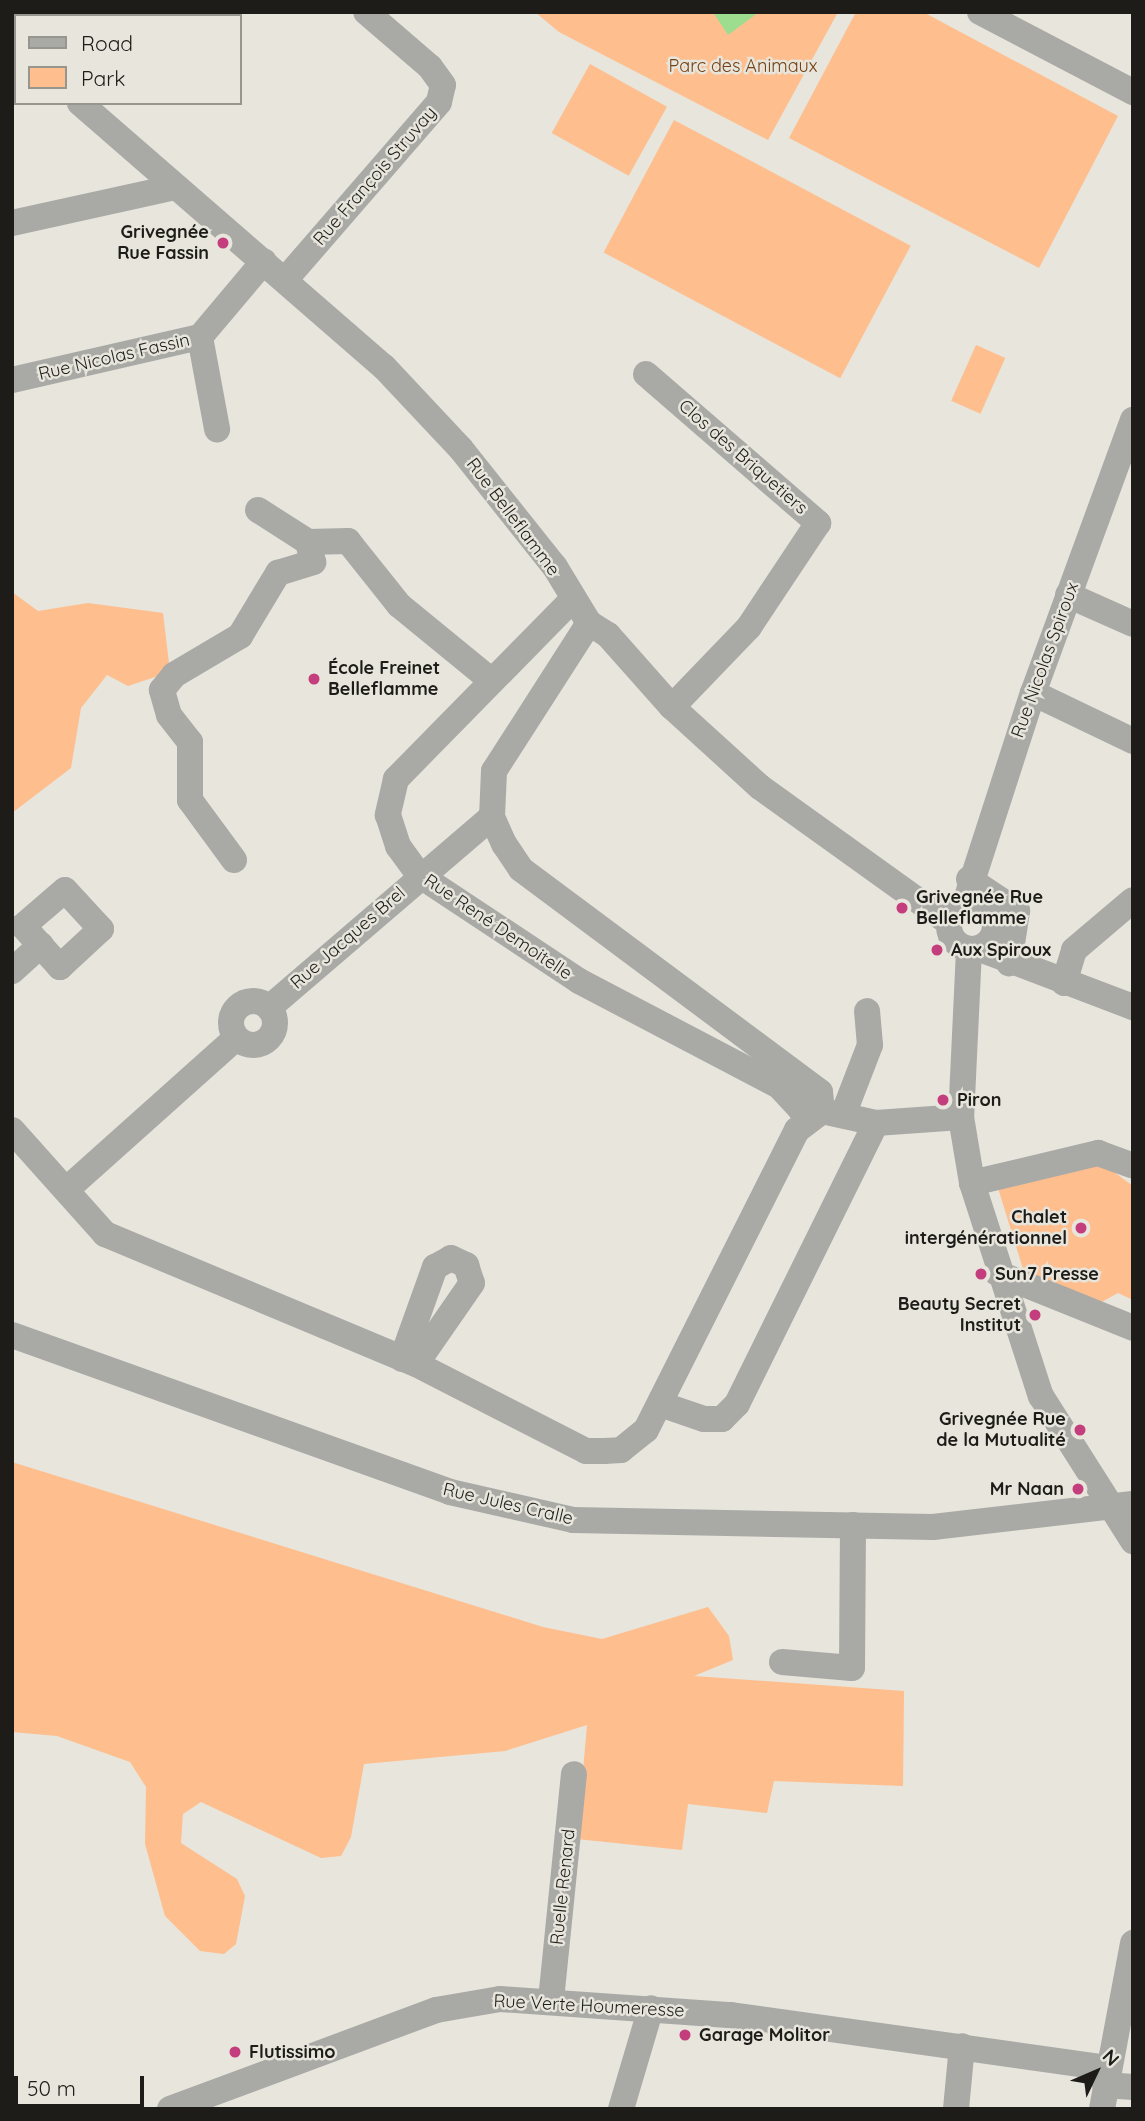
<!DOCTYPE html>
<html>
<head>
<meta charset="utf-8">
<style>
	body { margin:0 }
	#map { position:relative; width:1145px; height:2121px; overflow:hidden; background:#e7e5dc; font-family:Quicksand,sans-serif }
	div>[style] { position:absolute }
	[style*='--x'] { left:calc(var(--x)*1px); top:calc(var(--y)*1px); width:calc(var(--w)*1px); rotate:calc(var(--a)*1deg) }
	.green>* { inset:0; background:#febe8d; transform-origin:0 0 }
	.water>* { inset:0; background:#9cdd90 }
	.minor>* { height:26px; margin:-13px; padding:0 13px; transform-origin:13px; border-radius:13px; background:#a9aaa6 }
	.minor>.ring { margin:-13px; padding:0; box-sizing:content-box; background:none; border:26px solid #a9aaa6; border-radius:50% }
	.dots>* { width:19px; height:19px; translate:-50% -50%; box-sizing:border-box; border:4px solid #e7e5dc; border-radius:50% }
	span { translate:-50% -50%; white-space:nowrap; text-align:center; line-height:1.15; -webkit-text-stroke:5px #e7e5dc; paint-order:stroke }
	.park-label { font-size:18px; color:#754113 }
	.street-label { font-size:18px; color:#1d1c18 }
	.poi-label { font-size:18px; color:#1d1c18; font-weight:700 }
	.right { translate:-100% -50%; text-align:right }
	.left { translate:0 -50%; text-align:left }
	.frame { position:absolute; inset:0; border:14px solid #1d1c18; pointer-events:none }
	.legend { position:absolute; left:14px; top:14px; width:228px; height:91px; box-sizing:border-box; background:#e7e5dc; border:2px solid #96958e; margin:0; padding:9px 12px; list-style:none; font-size:21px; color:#1d1c18 }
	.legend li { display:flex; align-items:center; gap:14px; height:35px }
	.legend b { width:35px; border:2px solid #96958e }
	.north { position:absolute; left:1061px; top:2037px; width:70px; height:70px; -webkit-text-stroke:5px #e7e5dc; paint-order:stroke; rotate:46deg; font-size:19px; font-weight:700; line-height:28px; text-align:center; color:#1d1c18 }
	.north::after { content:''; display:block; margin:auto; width:24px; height:32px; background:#1d1c18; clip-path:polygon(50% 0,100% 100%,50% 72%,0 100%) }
	.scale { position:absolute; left:14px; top:2076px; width:130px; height:32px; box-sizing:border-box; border:4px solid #1d1c18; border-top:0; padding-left:9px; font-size:21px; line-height:24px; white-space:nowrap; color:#1d1c18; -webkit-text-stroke:5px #e7e5dc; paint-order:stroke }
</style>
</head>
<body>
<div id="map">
	<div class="green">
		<i style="clip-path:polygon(535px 12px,838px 12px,768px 140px,559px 32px)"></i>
		<i style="clip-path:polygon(856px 12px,923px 12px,1118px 116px,1039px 268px,789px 138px)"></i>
		<i style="left:590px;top:64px;width:88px;height:79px;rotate:29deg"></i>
		<i style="left:674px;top:120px;width:268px;height:150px;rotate:28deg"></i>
		<i style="left:976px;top:345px;width:32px;height:61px;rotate:24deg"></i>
		<i style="clip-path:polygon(12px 592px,38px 611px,88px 603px,163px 613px,170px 672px,128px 686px,107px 675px,81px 708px,71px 768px,12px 813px)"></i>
		<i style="clip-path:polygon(1099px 1161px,1133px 1186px,1133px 1300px,1118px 1293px,1098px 1304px,1023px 1269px,998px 1188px)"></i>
		<i style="clip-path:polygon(12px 1462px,543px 1627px,602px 1639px,708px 1607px,729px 1636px,733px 1660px,694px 1676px,904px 1691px,903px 1786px,774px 1781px,767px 1813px,688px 1804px,682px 1850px,577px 1839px,587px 1725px,505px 1751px,364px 1764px,351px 1837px,341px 1856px,321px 1858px,201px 1802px,183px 1814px,181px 1843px,237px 1879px,245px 1896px,236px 1944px,224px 1954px,200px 1951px,165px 1916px,145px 1844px,146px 1787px,130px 1762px,57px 1736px,12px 1732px)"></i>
	</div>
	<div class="water">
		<i style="clip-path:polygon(713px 12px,759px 12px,728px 35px)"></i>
	</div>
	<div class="minor">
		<i style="--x:980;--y:12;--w:173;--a:27.6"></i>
		<i style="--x:12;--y:13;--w:13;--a:72"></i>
		<i style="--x:152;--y:16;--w:15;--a:-16"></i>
		<i style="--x:12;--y:49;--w:4;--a:0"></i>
		<i style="--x:80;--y:103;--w:403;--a:41"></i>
		<i style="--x:384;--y:367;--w:112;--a:46.8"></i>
		<i style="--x:461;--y:449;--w:151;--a:51.5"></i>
		<i style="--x:555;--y:567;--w:66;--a:58.7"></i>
		<i style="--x:589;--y:623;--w:22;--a:32"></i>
		<i style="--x:608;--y:635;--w:96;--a:48.4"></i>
		<i style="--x:672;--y:707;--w:119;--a:42.3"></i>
		<i style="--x:760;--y:787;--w:231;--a:35.7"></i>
		<i style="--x:12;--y:223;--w:168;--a:-12.4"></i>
		<i style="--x:285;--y:280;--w:235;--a:-49.1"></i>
		<i style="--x:439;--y:102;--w:17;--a:-77"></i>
		<i style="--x:443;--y:85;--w:22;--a:-126"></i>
		<i style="--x:430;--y:67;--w:84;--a:-139.3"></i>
		<i style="--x:200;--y:337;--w:94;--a:79.5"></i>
		<i style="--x:646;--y:374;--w:228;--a:40.9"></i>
		<i style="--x:818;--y:523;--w:125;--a:123.6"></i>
		<i style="--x:749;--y:627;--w:111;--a:133.9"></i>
		<i style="--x:12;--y:380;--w:193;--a:-12.9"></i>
		<i style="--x:200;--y:337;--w:99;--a:-49.9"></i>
		<i style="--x:258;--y:510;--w:59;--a:32.6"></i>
		<i style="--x:308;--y:542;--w:40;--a:-1.4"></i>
		<i style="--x:348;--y:541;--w:82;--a:51.4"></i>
		<i style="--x:399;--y:605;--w:120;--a:39.3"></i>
		<i style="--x:1068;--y:595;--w:71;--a:24"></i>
		<i style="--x:571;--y:601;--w:250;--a:134.5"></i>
		<i style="--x:396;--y:779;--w:37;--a:103"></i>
		<i style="--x:388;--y:815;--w:33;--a:72"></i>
		<i style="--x:398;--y:846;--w:36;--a:54"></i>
		<i style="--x:419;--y:875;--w:192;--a:33.5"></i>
		<i style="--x:579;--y:981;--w:226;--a:27.7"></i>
		<i style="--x:779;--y:1086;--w:33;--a:47"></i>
		<i style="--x:801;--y:1110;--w:21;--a:3"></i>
		<i style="--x:822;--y:1111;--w:19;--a:-96"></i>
		<i style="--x:820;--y:1092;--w:373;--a:-143.3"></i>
		<i style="--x:521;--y:869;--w:30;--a:-124"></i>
		<i style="--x:504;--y:844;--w:30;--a:-114"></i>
		<i style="--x:492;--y:817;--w:46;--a:-87.5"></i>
		<i style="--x:494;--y:771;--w:176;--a:-57.3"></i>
		<i style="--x:1033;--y:693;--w:111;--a:25.6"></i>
		<i style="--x:234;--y:860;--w:74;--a:-126.3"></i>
		<i style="--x:190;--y:800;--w:58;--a:-90"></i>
		<i style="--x:190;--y:742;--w:34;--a:-128"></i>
		<i style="--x:169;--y:715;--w:26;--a:-106"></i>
		<i style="--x:162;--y:690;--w:19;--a:-51"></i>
		<i style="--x:174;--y:675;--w:77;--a:-30.6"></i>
		<i style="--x:240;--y:636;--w:74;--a:-58.9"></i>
		<i style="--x:278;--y:573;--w:37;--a:-17"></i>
		<i style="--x:313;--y:562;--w:21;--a:-104"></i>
		<i style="--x:969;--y:879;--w:58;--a:33.7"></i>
		<i style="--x:1017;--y:911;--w:53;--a:98.7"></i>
		<i style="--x:65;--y:890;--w:53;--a:47.3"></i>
		<i style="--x:101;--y:929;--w:56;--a:137.2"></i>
		<i style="--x:60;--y:967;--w:55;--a:-132.1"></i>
		<i style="--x:23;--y:926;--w:55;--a:-40.6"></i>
		<i class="ring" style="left:949px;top:903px;width:20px;height:20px"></i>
		<i style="--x:965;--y:903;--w:221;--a:-72.1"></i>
		<i style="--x:1033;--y:693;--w:291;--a:-69.9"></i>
		<i style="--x:980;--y:949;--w:164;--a:20.8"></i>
		<i style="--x:969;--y:950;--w:167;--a:92.7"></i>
		<i style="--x:961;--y:1117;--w:67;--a:80.5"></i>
		<i style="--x:972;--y:1183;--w:224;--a:72.1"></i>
		<i style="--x:1041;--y:1396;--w:172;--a:57.6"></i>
		<i style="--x:12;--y:971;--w:39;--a:-42"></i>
		<i style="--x:1064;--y:983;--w:34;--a:-73"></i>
		<i style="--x:1074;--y:950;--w:77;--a:-40.3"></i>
		<i class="ring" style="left:231px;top:1001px;width:18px;height:18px"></i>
		<i style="--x:270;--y:1007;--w:292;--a:-40.6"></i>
		<i style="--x:843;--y:1115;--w:75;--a:-68.9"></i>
		<i style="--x:870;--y:1045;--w:34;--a:-95"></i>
		<i style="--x:12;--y:1130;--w:140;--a:48.2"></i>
		<i style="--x:105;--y:1234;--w:337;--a:22.7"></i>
		<i style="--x:416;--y:1364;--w:191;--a:27.1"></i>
		<i style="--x:586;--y:1451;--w:18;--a:0"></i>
		<i style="--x:604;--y:1451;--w:17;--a:-3"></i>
		<i style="--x:621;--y:1450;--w:32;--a:-39"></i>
		<i style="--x:646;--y:1430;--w:336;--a:-63.3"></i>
		<i style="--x:797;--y:1130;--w:31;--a:-37"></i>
		<i style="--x:822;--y:1111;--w:55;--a:12.5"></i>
		<i style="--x:876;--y:1123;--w:85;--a:-4"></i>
		<i style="--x:972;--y:1183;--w:130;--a:-13.4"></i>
		<i style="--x:1098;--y:1153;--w:37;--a:20"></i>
		<i style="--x:66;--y:1190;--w:228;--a:-41.8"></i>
		<i style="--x:997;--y:1273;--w:147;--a:22"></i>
		<i style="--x:12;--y:1335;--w:465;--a:19.7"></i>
		<i style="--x:450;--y:1492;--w:126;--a:12.8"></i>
		<i style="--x:573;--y:1520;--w:360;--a:1.1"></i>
		<i style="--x:933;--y:1527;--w:201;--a:-6.6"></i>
		<i style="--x:402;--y:1359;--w:98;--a:-70.3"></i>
		<i style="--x:435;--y:1267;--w:18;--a:-29"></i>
		<i style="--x:451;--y:1258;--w:17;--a:25"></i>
		<i style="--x:466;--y:1265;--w:19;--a:72"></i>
		<i style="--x:472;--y:1283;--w:98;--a:124.7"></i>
		<i style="--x:660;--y:1404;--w:46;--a:18.8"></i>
		<i style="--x:704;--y:1419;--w:18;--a:0"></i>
		<i style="--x:722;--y:1419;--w:21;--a:-45"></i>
		<i style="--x:737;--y:1404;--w:313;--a:-63.7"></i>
		<i style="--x:782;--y:1662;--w:70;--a:4.9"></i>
		<i style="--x:852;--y:1668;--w:143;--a:-89.6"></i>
		<i style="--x:551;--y:2000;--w:227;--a:-84.2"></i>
		<i style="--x:1105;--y:2085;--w:28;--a:4"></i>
		<i style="--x:170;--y:2109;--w:284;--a:-20.4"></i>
		<i style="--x:436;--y:2010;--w:65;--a:-9.8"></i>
		<i style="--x:500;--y:1999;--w:232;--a:4"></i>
		<i style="--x:731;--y:2015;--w:381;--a:8"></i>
		<i style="--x:621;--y:2109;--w:105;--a:-73.5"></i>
		<i style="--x:956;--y:2109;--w:63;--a:-84.6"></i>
		<i style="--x:1102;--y:2109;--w:169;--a:-79.4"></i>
	</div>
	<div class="dots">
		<i style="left:223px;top:243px;background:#c43d7c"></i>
		<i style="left:314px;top:679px;background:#c43d7c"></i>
		<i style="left:902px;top:908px;background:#c43d7c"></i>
		<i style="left:937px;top:950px;background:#c43d7c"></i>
		<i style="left:943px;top:1100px;background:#c43d7c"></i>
		<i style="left:1081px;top:1228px;background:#c43d7c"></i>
		<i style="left:981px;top:1274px;background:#c43d7c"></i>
		<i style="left:1035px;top:1315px;background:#c43d7c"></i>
		<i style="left:1080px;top:1430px;background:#c43d7c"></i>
		<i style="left:1078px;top:1489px;background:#c43d7c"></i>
		<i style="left:685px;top:2035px;background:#c43d7c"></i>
		<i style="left:235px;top:2052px;background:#c43d7c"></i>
	</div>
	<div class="park-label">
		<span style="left:743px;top:66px">Parc des Animaux</span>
	</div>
	<div class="street-label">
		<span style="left:375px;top:176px;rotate:-49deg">Rue François Struvay</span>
		<span style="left:114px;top:357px;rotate:-13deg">Rue Nicolas Fassin</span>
		<span style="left:743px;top:457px;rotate:41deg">Clos des Briquetiers</span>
		<span style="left:513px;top:517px;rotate:53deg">Rue Belleflamme</span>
		<span style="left:1045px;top:660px;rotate:-70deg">Rue Nicolas Spiroux</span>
		<span style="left:498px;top:927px;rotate:34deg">Rue René Demoitelle</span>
		<span style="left:348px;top:938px;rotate:-41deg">Rue Jacques Brel</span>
		<span style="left:508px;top:1504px;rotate:13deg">Rue Jules Cralle</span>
		<span style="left:563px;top:1887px;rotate:-84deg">Ruelle Renard</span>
		<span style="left:589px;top:2006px;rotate:3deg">Rue Verte Houmeresse</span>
	</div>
	<div class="poi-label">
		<span class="right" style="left:209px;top:243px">Grivegnée<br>Rue Fassin</span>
		<span class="left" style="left:328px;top:679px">École Freinet<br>Belleflamme</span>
		<span class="left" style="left:916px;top:908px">Grivegnée Rue<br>Belleflamme</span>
		<span class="left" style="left:951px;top:950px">Aux Spiroux</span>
		<span class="left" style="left:957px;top:1100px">Piron</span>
		<span class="right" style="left:1067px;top:1228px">Chalet<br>intergénérationnel</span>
		<span class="left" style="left:995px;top:1274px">Sun7 Presse</span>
		<span class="right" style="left:1021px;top:1315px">Beauty Secret<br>Institut</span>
		<span class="right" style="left:1066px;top:1430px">Grivegnée Rue<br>de la Mutualité</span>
		<span class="right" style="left:1064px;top:1489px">Mr Naan</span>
		<span class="left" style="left:699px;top:2035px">Garage Molitor</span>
		<span class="left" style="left:249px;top:2052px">Flutissimo</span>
	</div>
	<div class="frame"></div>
	<ul class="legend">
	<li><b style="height:9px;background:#a9aaa6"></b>Road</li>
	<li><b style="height:19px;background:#febe8d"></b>Park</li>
	</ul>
	<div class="north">N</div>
	<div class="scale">50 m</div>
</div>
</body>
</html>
